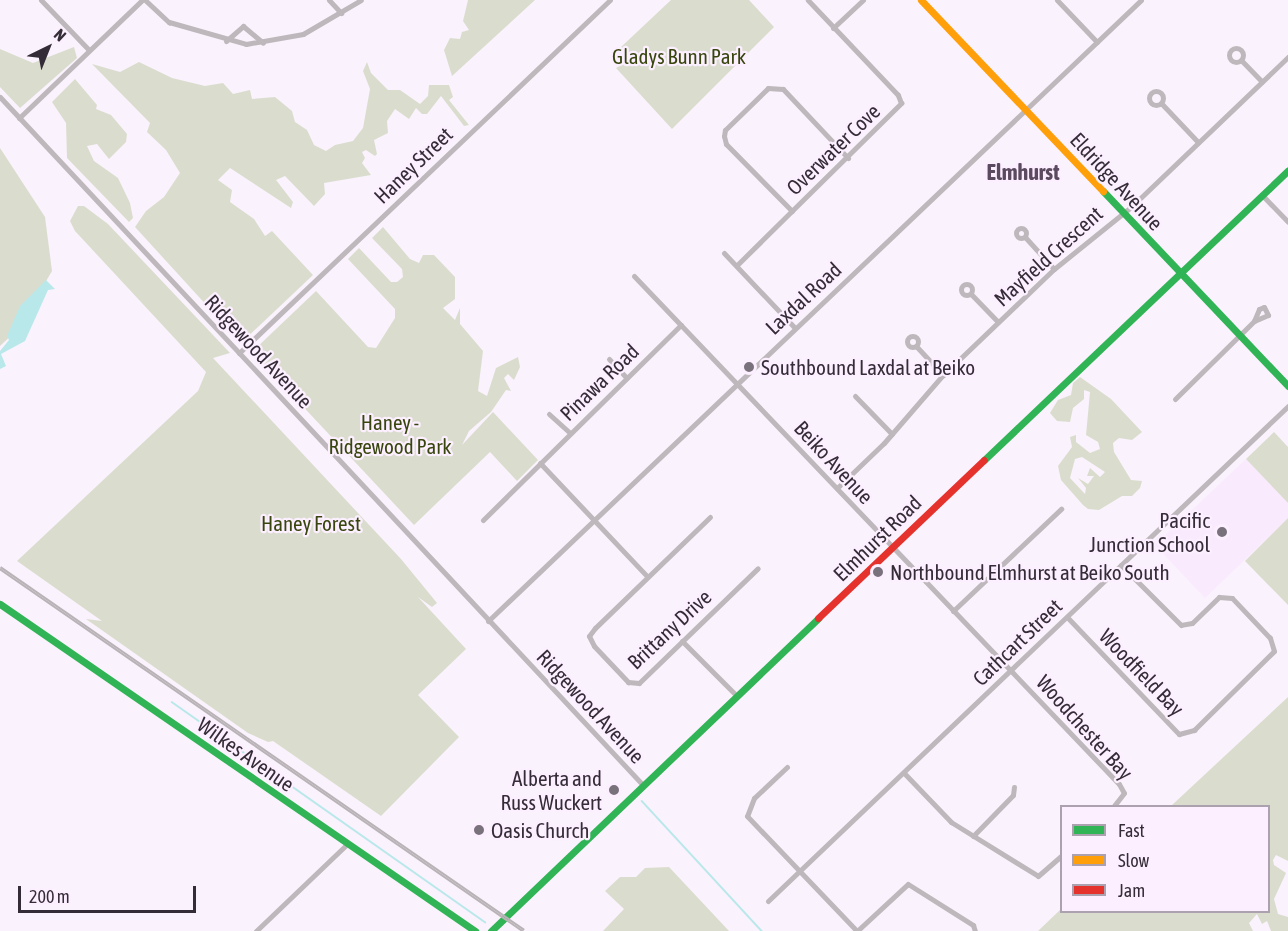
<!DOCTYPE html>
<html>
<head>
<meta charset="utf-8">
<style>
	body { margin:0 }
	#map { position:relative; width:1288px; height:931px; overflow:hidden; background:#faf2fc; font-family:"Asap Condensed",sans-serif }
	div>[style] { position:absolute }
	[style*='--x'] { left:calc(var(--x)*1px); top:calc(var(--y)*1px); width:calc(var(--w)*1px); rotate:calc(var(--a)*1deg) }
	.built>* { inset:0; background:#f9eafd }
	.green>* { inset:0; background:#daddce }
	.water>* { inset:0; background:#b9e8eb }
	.stream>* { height:1.5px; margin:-0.75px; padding:0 0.75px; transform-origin:0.75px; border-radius:0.75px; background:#b9e8eb }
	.street>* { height:5px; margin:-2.5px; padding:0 2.5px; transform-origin:2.5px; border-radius:2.5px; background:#beb7bb }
	.street>.ring { margin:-2.5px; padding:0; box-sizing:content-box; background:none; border:5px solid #beb7bb; border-radius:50% }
	.fast>* { height:7px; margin:-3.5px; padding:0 3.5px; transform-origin:3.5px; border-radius:3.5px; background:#30b455 }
	.slow>* { height:7px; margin:-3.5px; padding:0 3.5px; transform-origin:3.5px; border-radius:3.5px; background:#ff9f0a }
	.jam>* { height:7px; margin:-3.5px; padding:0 3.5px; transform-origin:3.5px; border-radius:3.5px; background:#e5322d }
	.rail>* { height:4px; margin-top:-2px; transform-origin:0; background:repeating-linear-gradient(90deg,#fcefff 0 4.5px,#b9b3b7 0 9px); box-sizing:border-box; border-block:2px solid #b9b3b7 }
	.dots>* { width:16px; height:16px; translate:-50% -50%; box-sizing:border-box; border:3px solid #fcefff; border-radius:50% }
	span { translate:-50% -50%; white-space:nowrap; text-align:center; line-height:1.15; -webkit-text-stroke:4.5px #fcefff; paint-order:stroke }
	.park-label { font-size:21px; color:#38460e }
	.street-label { font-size:21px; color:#342c36 }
	.poi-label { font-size:21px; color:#342c36 }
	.left { translate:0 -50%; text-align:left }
	.right { translate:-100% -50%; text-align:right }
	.neighbourhood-label { font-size:22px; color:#5c4b60; font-weight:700 }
	.legend { position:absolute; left:1060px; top:805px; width:210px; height:108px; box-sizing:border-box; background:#fcefff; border:2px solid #aca1af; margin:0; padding:8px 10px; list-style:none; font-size:18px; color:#342c36 }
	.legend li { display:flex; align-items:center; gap:12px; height:30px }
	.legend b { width:30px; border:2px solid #aca1af }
	.north { position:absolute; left:18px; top:18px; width:60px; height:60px; -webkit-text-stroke:4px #fcefff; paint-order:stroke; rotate:43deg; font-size:16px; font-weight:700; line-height:24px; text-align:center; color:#342c36 }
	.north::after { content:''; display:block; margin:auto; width:21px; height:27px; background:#342c36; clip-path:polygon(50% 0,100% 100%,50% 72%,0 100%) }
	.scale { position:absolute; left:18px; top:886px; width:178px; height:27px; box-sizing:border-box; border:3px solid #342c36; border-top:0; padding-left:8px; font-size:18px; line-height:21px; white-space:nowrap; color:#342c36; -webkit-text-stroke:4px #fcefff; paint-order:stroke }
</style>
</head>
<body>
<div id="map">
	<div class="built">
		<i style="clip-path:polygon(1246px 459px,1288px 503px,1288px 518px,1205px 598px,1155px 545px)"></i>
	</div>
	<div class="green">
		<i style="clip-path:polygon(468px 0,535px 0,452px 76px,444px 50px,450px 38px,460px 39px,462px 32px,469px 30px,463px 21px)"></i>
		<i style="clip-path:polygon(671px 0,749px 0,774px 27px,672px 129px,616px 68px,631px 59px,621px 47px)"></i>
		<i style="clip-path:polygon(74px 47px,77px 58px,20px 108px,0 87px,0 49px,33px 63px)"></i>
		<i style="clip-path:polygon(139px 62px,172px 78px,205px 86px,223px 83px,233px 94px,250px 90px,252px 99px,275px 97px,292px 111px,295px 122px,307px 130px,314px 145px,326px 151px,335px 145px,353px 141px,363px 128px,370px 89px,363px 71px,367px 62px,371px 73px,388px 90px,400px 90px,420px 104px,428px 96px,429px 85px,449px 85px,453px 97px,449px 100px,469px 125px,464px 126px,441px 96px,427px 114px,422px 114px,416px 108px,409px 119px,395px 109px,387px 121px,388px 133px,374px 140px,377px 154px,375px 156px,366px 150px,362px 152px,365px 158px,362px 163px,371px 175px,324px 183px,325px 194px,314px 206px,285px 176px,276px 180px,293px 202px,291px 208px,230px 168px,218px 180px,232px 190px,230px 202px,254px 219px,265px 236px,272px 231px,313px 275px,241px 343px,135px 227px,146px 211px,164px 197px,180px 173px,166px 150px,147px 132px,150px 123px,92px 64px,120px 72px)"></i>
		<i style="clip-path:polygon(75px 79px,97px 105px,96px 109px,111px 115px,127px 134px,126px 142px,109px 159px,97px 144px,87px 146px,94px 161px,118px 178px,130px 203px,133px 218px,129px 222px,67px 158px,66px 123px,52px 102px)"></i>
		<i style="clip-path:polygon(0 148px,45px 217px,52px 271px,18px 329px,0 346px)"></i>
		<i style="clip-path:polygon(78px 206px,84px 206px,108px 224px,230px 353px,213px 358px,401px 559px,437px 603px,432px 607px,418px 597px,466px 649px,418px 695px,459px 737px,381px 816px,273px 741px,268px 742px,248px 733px,86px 619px,102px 621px,17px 561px,198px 391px,206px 372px,75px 231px,70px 221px)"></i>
		<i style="clip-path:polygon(383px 227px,410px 259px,419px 263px,423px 255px,434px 255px,455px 277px,455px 299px,443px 308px,455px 320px,460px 308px,460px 324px,483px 351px,478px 391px,487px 396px,496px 368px,518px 357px,520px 367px,514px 380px,508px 374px,504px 378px,511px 391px,506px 390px,491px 412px,469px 431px,462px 445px,493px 412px,538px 460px,517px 481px,490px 452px,414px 525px,252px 352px,316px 291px,368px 347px,376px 348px,395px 318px,395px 309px,348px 259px,359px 248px,391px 282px,397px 282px,403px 277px,402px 269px,372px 238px)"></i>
		<i style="clip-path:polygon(evenodd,1080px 377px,1111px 399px,1142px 432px,1132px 440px,1119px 438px,1113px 443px,1114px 452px,1131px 480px,1142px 481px,1140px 488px,1132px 496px,1122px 496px,1099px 510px,1088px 509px,1083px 505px,1061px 480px,1058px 466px,1072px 447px,1070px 437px,1076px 435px,1076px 442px,1090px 453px,1100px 449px,1098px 442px,1086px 435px,1090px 392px,1084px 390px,1084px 399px,1073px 408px,1070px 422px,1057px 421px,1050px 413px,1058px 400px,1071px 395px,1073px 383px,1080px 377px,1082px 457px,1105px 472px,1100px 477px,1090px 468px,1087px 476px,1094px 476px,1088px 484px,1078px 478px,1086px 488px,1085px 494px,1070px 478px,1075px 459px,1082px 457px)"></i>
		<i style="clip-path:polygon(1274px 432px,1288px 447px,1288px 503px,1246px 459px)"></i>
		<i style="clip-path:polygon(1288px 518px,1288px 605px,1245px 561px)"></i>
		<i style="clip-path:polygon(1288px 697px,1288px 861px,1276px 855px,1273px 860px,1274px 865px,1286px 873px,1274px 899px,1278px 914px,1288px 917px,1288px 931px,1271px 931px,1267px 921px,1262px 924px,1257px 914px,1249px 923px,1253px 931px,1038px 931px,1061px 909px,1268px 912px,1268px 806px,1171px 806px)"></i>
		<i style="clip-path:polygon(669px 867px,729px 931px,603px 931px,624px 909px,605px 891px,620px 877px,636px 877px,645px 868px)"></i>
	</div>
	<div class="water">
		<i style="clip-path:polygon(46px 280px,55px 289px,48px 290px,25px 341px,1px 354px,6px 366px,0 369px,0 351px,9px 340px,7px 336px,20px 306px)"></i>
	</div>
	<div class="stream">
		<i style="--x:172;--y:702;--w:383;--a:35.1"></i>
		<i style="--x:642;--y:801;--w:177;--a:47.3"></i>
	</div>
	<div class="street">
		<i style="--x:41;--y:0;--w:69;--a:46.2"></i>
		<i style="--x:145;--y:0;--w:33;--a:43"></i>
		<i style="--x:169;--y:22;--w:80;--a:15.9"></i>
		<i style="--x:246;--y:44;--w:58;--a:-10"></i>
		<i style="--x:303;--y:34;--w:67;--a:-30.4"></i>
		<i style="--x:329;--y:0;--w:18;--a:47"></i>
		<i style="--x:1057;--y:0;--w:58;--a:46.4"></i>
		<i style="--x:833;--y:28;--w:41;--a:-43"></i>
		<i style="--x:226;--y:41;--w:23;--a:-41"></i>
		<i style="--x:243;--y:26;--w:26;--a:40"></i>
		<i class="ring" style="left:1229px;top:48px;width:9px;height:9px"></i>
		<i style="--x:1241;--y:60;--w:30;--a:46"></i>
		<i class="ring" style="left:1149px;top:91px;width:9px;height:9px"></i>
		<i style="--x:0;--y:97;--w:942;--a:46.94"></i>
		<i style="--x:1161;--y:103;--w:54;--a:46.5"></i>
		<i style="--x:19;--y:118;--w:170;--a:-43.8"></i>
		<i style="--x:1262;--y:195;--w:37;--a:46"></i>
		<i style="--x:792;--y:211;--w:94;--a:-134.6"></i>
		<i style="--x:726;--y:144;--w:8;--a:-104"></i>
		<i style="--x:724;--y:136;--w:6;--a:-81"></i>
		<i style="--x:725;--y:130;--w:60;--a:-44.3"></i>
		<i style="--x:768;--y:88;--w:15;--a:4"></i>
		<i style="--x:783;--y:89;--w:95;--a:46.7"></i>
		<i class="ring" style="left:1016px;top:228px;width:5px;height:5px"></i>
		<i style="--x:1025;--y:237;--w:43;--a:47.8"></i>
		<i style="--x:724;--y:253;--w:103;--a:46.6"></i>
		<i style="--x:737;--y:265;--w:231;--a:-44.6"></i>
		<i style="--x:901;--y:103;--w:9;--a:-111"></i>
		<i style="--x:898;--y:95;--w:131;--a:-133.5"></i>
		<i style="--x:634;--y:276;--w:702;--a:46.33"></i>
		<i style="--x:1119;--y:784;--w:10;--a:61"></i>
		<i style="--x:1124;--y:793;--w:16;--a:128"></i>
		<i class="ring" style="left:961.5px;top:284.5px;width:6px;height:6px"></i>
		<i style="--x:971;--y:294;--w:39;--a:46"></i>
		<i style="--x:1264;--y:307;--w:9;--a:63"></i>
		<i style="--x:1268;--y:315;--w:15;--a:157"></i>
		<i style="--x:1254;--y:321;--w:13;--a:-67"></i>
		<i style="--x:1259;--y:309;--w:5;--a:-22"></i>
		<i class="ring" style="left:907.5px;top:336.5px;width:6px;height:6px"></i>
		<i style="--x:916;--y:346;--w:40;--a:47"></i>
		<i style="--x:239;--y:353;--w:512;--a:-43.58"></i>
		<i style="--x:609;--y:359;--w:26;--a:47"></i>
		<i style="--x:855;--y:396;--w:53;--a:45.8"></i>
		<i style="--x:1175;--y:399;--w:111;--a:-44.6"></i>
		<i style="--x:549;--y:414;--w:28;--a:42"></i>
		<i style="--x:540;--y:463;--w:156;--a:46.6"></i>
		<i style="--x:837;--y:488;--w:65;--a:-43.8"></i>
		<i style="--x:884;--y:443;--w:90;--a:-49.1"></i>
		<i style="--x:943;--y:375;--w:153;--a:-43.7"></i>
		<i style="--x:1054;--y:269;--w:100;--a:-38.9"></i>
		<i style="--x:1132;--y:206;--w:216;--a:-43.7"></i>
		<i style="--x:710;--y:517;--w:160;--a:136"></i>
		<i style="--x:595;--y:628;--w:10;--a:127"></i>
		<i style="--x:589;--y:636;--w:11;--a:63"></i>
		<i style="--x:594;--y:646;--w:50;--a:46.6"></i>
		<i style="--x:628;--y:682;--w:11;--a:5"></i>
		<i style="--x:639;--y:683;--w:165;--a:-44"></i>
		<i style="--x:483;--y:520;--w:278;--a:-44.6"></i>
		<i style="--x:953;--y:611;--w:149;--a:-43.4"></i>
		<i style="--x:1067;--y:617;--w:162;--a:46.3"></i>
		<i style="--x:1179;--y:734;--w:16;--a:-15"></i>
		<i style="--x:1194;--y:730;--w:112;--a:-44.6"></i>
		<i style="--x:1274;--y:651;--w:14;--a:-107"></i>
		<i style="--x:1270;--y:638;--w:55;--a:-133.5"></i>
		<i style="--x:1232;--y:598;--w:13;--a:-176"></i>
		<i style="--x:1219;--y:597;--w:37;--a:136"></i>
		<i style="--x:1192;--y:623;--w:11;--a:170"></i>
		<i style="--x:1181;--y:625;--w:85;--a:-135"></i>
		<i style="--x:488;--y:621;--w:901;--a:-43.56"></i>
		<i style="--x:682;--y:641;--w:78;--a:45"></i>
		<i style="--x:787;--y:767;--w:45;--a:136.8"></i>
		<i style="--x:754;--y:798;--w:19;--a:111"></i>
		<i style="--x:747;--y:816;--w:159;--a:46.3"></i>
		<i style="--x:904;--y:773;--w:68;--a:46.2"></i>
		<i style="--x:951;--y:822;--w:102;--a:31.8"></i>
		<i style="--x:1038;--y:876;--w:32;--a:-41"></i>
		<i style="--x:973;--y:836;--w:57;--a:-45.7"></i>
		<i style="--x:1013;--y:795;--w:8;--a:-83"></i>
		<i style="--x:768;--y:901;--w:718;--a:-43.59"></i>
		<i style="--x:256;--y:931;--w:126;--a:-43.7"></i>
		<i style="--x:857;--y:931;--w:69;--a:-42.7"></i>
		<i style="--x:908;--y:884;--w:77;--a:32.2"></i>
		<i style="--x:973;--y:925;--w:6;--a:72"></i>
	</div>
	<div class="fast">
		<i style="--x:1103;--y:191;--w:269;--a:46.5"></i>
		<i style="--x:984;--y:460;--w:420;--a:-43.6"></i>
		<i style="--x:0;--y:604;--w:577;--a:34.54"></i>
		<i style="--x:491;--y:931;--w:453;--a:-43.7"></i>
	</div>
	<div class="slow">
		<i style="--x:921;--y:0;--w:264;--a:46.4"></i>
	</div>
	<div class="jam">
		<i style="--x:818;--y:618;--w:229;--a:-43.6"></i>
	</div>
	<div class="rail">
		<i style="--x:0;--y:568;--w:637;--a:34.71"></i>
	</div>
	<div class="dots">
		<i style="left:749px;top:367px;background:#79717b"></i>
		<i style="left:1222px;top:532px;background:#79717b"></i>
		<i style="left:878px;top:572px;background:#79717b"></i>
		<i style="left:614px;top:790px;background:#79717b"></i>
		<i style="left:479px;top:830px;background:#79717b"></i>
	</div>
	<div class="park-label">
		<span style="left:679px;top:56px">Gladys Bunn Park</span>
		<span style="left:390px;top:434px">Haney -<br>Ridgewood Park</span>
		<span style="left:311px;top:523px">Haney Forest</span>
	</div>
	<div class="street-label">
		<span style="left:833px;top:149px;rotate:-44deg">Overwater Cove</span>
		<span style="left:413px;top:165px;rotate:-44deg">Haney Street</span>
		<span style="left:1117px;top:181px;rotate:47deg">Eldridge Avenue</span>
		<span style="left:1048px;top:256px;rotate:-42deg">Mayfield Crescent</span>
		<span style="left:803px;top:298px;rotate:-43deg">Laxdal Road</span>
		<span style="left:259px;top:351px;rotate:47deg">Ridgewood Avenue</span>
		<span style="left:599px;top:382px;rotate:-44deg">Pinawa Road</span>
		<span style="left:834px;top:462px;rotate:47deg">Beiko Avenue</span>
		<span style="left:877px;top:538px;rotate:-44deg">Elmhurst Road</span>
		<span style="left:669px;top:629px;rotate:-43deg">Brittany Drive</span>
		<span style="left:1017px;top:642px;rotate:-44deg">Cathcart Street</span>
		<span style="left:1142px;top:672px;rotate:46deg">Woodfield Bay</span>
		<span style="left:591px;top:706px;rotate:47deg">Ridgewood Avenue</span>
		<span style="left:1085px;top:727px;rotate:48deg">Woodchester Bay</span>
		<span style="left:246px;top:754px;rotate:35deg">Wilkes Avenue</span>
	</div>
	<div class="poi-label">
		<span class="left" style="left:761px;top:367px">Southbound Laxdal at Beiko</span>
		<span class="right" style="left:1210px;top:532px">Pacific<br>Junction School</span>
		<span class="left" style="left:890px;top:572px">Northbound Elmhurst at Beiko South</span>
		<span class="right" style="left:602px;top:790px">Alberta and<br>Russ Wuckert</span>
		<span class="left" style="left:491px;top:830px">Oasis Church</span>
	</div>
	<div class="neighbourhood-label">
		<span style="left:1023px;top:173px">Elmhurst</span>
	</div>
	<ul class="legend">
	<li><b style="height:8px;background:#30b455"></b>Fast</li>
	<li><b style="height:8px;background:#ff9f0a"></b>Slow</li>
	<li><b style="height:8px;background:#e5322d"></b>Jam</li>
	</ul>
	<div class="north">N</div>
	<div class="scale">200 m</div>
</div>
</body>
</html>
